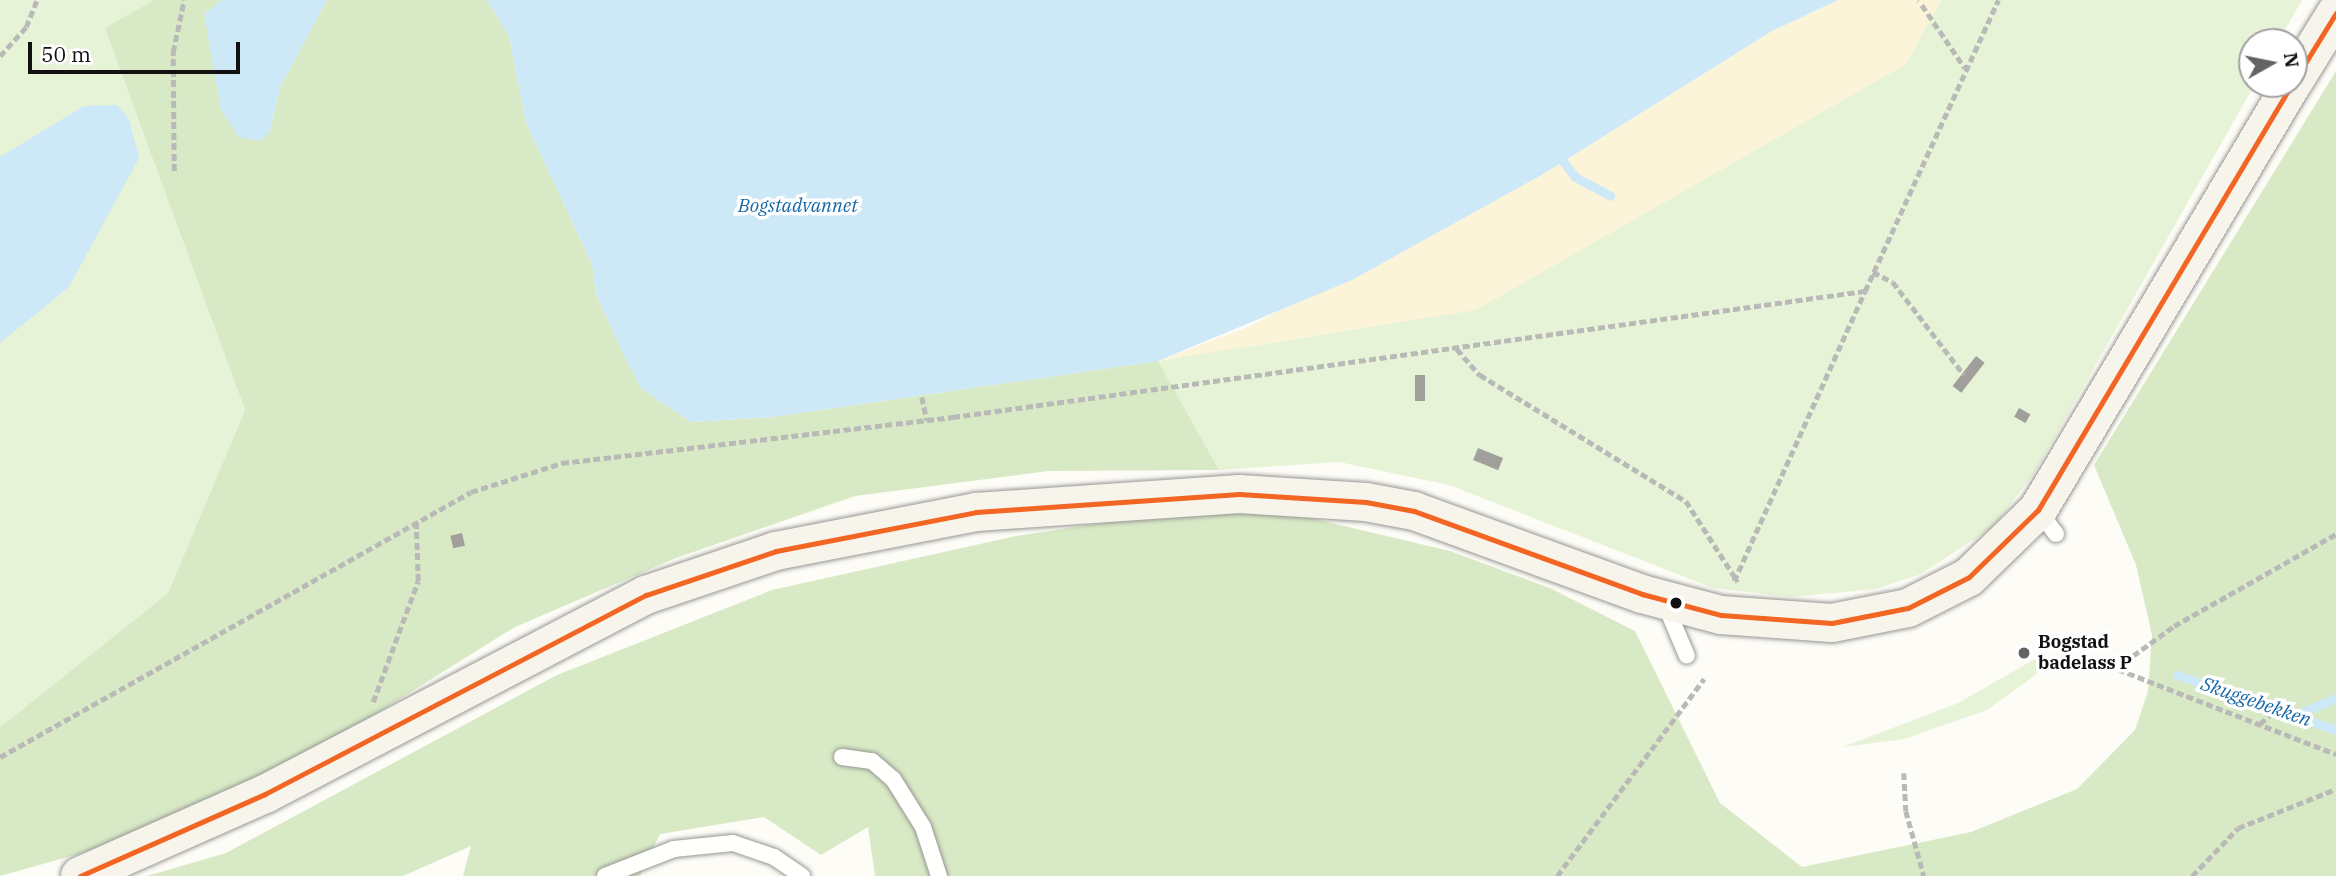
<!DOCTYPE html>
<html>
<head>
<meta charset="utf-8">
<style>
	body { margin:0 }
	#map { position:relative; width:2336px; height:876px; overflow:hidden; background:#fdfcf7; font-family:"IBM Plex Serif",serif }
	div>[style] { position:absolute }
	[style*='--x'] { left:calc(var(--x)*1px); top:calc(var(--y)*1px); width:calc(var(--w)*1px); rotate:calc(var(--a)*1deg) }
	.green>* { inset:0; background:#e7f3d7 }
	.forest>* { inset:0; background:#d8eac5 }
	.sand>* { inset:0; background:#fcf4d9 }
	.water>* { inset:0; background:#cde8f7 }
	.stream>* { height:9px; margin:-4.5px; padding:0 4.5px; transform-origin:4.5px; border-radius:4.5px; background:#cde8f7 }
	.building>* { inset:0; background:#a19f9c; transform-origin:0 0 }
	.path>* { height:4.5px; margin-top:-2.25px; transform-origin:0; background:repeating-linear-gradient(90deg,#b9b9b8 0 7px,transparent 0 10.5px) }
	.roads { filter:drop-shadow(0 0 2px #979795) drop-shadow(0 0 2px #979795) }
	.lane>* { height:16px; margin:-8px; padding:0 8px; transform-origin:8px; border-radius:8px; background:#fffffe }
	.secondary>* { height:38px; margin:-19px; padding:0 19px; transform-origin:19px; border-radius:19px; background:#f6f4eb }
	.bus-1>* { height:5px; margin:-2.5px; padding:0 2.5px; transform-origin:2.5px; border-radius:2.5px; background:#f26522 }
	.dots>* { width:19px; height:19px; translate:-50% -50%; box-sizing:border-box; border:4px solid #fff; border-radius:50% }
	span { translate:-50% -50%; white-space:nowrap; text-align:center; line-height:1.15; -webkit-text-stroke:7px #fff; paint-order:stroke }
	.poi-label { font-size:18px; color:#111; font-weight:700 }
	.left { translate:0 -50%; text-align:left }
	.water-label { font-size:19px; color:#1768a6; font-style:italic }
	.north { position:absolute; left:2238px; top:28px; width:70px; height:70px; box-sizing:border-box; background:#fff; border:2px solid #a0a0a0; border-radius:50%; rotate:81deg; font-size:19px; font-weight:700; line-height:28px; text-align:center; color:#111 }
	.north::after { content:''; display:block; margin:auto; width:24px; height:32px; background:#646362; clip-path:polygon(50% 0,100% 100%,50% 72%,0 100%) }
	.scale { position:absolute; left:28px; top:42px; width:212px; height:32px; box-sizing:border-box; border:4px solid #111; border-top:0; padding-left:9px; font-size:21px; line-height:24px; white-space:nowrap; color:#111; -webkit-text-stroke:5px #fff; paint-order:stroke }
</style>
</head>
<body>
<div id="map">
	<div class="green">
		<i style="clip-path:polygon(0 0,154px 0,106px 28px,245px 410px,168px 593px,0 727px)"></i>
		<i style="clip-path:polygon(1941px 0,2302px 0,2278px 42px,2252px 42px,2255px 84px,2036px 470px,1993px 527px,1921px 574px,1876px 589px,1791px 597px,1713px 588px,1449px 485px,1339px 462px,1219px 470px,1158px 361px,1476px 309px,1906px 64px)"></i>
		<i style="clip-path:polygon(2035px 659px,2043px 661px,2038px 673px,1987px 710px,1904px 739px,1843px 747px,1958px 703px)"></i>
	</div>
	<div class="forest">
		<i style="clip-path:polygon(154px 0,222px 0,204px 14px,270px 131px,280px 87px,327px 0,487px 0,509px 36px,526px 123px,592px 264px,596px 294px,625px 358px,642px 389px,691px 422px,773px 417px,1158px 361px,1219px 470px,1048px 471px,855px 496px,676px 558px,515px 627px,313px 753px,150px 834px,0 876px,0 727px,168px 593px,245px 410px,105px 28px)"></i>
		<i style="clip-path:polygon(2336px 71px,2336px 876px,875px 876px,868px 827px,821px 855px,764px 817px,660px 834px,640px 876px,463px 876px,471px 846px,403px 876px,147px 876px,226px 853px,557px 675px,772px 590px,1016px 536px,1243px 502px,1450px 551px,1552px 589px,1635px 631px,1720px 803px,1802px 867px,1971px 832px,2077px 789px,2135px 730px,2148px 691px,2152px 635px,2136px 565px,2094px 465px)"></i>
	</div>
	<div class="sand">
		<i style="clip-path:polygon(1838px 0,1941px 0,1906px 64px,1476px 310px,1158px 361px,1248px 327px,1545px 173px,1772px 31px)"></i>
	</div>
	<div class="water">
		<i style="clip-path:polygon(222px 0,327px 0,280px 87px,270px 131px,260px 141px,239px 137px,221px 110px,204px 14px)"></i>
		<i style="clip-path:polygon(487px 0,1838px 0,1772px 31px,1545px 173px,1352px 280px,1158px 361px,773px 417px,691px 422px,642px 389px,625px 358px,596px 294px,592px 264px,526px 123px,509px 36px)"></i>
		<i style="clip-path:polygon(117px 105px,129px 119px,139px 158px,69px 287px,0 343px,0 157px,84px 106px)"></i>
	</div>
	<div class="stream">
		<i style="--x:1563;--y:161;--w:20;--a:53"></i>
		<i style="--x:1575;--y:177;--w:40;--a:28"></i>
		<i style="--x:2177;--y:675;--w:168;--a:19.1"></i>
		<i style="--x:2293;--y:716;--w:47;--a:-22.7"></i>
	</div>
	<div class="building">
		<i style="left:1976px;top:356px;width:11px;height:38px;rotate:38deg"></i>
		<i style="left:1415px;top:375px;width:10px;height:26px"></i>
		<i style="left:2019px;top:408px;width:13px;height:10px;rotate:29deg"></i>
		<i style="left:1478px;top:448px;width:27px;height:13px;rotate:22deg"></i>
		<i style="left:462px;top:533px;width:13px;height:12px;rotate:77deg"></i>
	</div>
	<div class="path">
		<i style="--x:1918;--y:0;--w:1;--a:45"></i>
		<i style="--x:1922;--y:5;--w:76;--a:55.7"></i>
		<i style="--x:0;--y:56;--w:39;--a:-48"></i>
		<i style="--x:26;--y:27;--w:29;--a:-68"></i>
		<i style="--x:174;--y:171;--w:119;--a:-90.5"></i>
		<i style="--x:173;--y:52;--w:53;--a:-78.1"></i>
		<i style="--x:1873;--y:272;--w:22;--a:27"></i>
		<i style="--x:1893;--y:282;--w:117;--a:52.6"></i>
		<i style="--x:1457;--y:349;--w:35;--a:49"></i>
		<i style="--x:1480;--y:375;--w:241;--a:31.5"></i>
		<i style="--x:1686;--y:501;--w:96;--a:57.3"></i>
		<i style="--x:922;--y:397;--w:24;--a:78"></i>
		<i style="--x:1734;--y:581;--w:318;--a:-65.7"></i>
		<i style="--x:2079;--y:654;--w:276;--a:21.3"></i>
		<i style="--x:2116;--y:668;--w:72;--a:-35.9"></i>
		<i style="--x:2174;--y:626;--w:186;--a:-29.6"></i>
		<i style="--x:373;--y:702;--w:129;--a:-69.6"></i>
		<i style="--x:418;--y:581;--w:59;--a:-91.9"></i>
		<i style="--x:2260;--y:724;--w:25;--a:-43"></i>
		<i style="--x:0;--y:757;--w:540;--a:-29.36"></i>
		<i style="--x:471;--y:492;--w:96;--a:-17.7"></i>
		<i style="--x:562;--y:463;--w:394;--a:-6.7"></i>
		<i style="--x:953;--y:417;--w:921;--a:-7.87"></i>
		<i style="--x:1865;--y:291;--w:320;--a:-65.4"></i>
		<i style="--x:1904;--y:773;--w:38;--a:87"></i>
		<i style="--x:1906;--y:811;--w:67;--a:74.5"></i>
		<i style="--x:1557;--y:876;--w:246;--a:-53.3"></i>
		<i style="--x:2192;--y:876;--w:66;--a:-46.2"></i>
		<i style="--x:2238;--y:828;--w:105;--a:-21.7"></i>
	</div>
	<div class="roads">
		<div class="lane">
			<i style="--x:2038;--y:510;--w:30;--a:53"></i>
			<i style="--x:1665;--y:604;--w:56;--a:67.1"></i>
			<i style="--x:842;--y:757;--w:30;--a:8"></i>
			<i style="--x:872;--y:761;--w:28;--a:41"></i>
			<i style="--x:893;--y:779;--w:57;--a:58"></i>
			<i style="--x:923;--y:827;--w:52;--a:71.9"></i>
			<i style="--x:605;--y:876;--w:74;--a:-21.4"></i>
			<i style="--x:674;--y:849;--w:59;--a:-5.8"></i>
			<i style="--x:733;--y:843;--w:43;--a:18.9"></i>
			<i style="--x:774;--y:857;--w:34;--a:34"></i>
		</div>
		<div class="secondary">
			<i style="--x:2294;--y:81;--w:80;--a:-58.3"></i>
			<i style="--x:80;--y:876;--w:202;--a:-23.9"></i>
			<i style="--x:265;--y:794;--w:430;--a:-27.6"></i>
			<i style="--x:646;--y:595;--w:137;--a:-18.7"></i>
			<i style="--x:776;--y:551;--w:204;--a:-11"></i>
			<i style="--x:976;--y:512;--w:264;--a:-3.9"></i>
			<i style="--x:1239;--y:494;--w:127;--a:3.6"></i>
			<i style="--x:1366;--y:502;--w:49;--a:10.6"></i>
			<i style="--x:1414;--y:511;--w:243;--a:20"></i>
			<i style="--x:1642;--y:594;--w:82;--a:14.9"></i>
			<i style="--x:1721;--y:615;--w:111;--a:4.1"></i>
			<i style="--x:1832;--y:623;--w:77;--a:-11.2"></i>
			<i style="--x:1908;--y:608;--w:68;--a:-26.9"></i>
			<i style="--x:1969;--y:577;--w:96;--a:-44.2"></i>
			<i style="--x:2038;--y:510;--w:496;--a:-59.2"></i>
		</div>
	</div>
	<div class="bus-1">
		<i style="--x:2294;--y:81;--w:80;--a:-58.3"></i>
		<i style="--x:80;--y:876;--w:202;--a:-23.9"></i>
		<i style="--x:265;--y:794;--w:430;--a:-27.6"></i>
		<i style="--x:646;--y:595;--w:137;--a:-18.7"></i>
		<i style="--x:776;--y:551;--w:204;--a:-11"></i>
		<i style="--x:976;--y:512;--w:264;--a:-3.9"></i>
		<i style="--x:1239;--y:494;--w:127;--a:3.6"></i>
		<i style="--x:1366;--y:502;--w:49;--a:10.6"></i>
		<i style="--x:1414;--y:511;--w:243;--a:20"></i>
		<i style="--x:1642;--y:594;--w:82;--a:14.9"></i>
		<i style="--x:1721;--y:615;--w:111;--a:4.1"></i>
		<i style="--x:1832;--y:623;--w:77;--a:-11.2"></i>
		<i style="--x:1908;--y:608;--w:68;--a:-26.9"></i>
		<i style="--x:1969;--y:577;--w:96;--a:-44.2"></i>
		<i style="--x:2038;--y:510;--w:496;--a:-59.2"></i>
	</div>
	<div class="dots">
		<i style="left:1676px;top:603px;background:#111"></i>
		<i style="left:2024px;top:653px;background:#646362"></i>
	</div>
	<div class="poi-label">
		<span class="left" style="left:2038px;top:653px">Bogstad<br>badelass P</span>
	</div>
	<div class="water-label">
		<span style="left:798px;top:206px">Bogstadvannet</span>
		<span style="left:2256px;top:702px;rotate:19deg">Skuggebekken</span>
	</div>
	<div class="north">N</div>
	<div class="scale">50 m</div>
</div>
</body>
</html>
